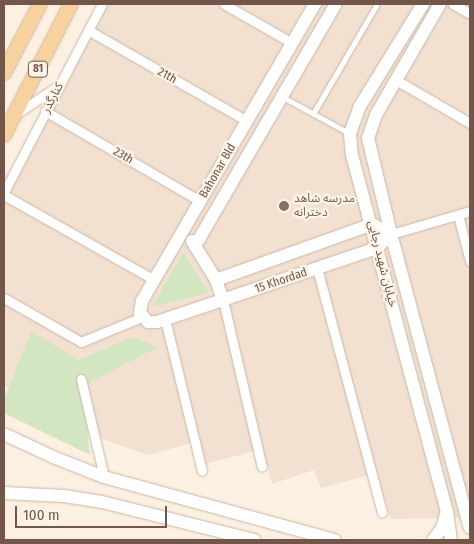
<!DOCTYPE html>
<html>
<head>
<meta charset="utf-8">
<style>
	body { margin:0 }
	#map { position:relative; width:474px; height:544px; overflow:hidden; background:#fbf0e1; font-family:"Fira Sans Condensed","Noto Sans Arabic",sans-serif }
	div>[style] { position:absolute }
	[style*='--x'] { left:calc(var(--x)*1px); top:calc(var(--y)*1px); width:calc(var(--w)*1px); rotate:calc(var(--a)*1deg) }
	.residential>* { inset:0; background:#f2e1d0 }
	.green>* { inset:0; background:#d2e7c1 }
	.roads { filter:drop-shadow(0 0 1px #cbb7a9) drop-shadow(0 0 1px #cbb7a9) }
	.lane>* { height:4.5px; margin:-2.25px; padding:0 2.25px; transform-origin:2.25px; border-radius:2.25px; background:#fff }
	.street>* { height:9px; margin:-4.5px; padding:0 4.5px; transform-origin:4.5px; border-radius:4.5px; background:#fff }
	.secondary>* { height:12px; margin:-6px; padding:0 6px; transform-origin:6px; border-radius:6px; background:#fff }
	.primary>* { height:14px; margin:-7px; padding:0 7px; transform-origin:7px; border-radius:7px; background:#f7d29c }
	.dots>* { width:14px; height:14px; translate:-50% -50%; box-sizing:border-box; border:2px solid #fef4e7; border-radius:50% }
	span { translate:-50% -50%; white-space:nowrap; text-align:center; line-height:1.15; -webkit-text-stroke:4.5px #fef4e7; paint-order:stroke }
	.shield-label span { padding:1px 4px; background:#fef4e7; border:1px solid; border-radius:4px; -webkit-text-stroke-width:0 }
	.shield-label { font-size:11px; color:#715649; font-weight:700 }
	.street-label { font-size:12px; color:#715649 }
	.education-label { font-size:12px; color:#785e54 }
	.left { translate:0 -50%; text-align:left }
	.frame { position:absolute; inset:0; border:5px solid #715649; pointer-events:none }
	.scale { position:absolute; left:15px; top:506px; width:152px; height:22px; box-sizing:border-box; border:2px solid #715649; border-top:0; padding-left:6px; font-size:15px; line-height:18px; white-space:nowrap; color:#715649; -webkit-text-stroke:4px #fef4e7; paint-order:stroke }
</style>
</head>
<body>
<div id="map">
	<div class="residential">
		<i style="clip-path:polygon(104px 4px,470px 4px,470px 518px,391px 519px,376px 473px,321px 488px,314px 470px,272px 484px,263px 449px,205px 464px,198px 441px,148px 455px,99px 438px,4px 386px,4px 205px)"></i>
	</div>
	<div class="green">
		<i style="clip-path:polygon(183px 252px,209px 293px,152px 307px)"></i>
		<i style="clip-path:polygon(31px 331px,79px 360px,133px 337px,158px 347px,82px 386px,90px 455px,4px 413px,4px 399px)"></i>
	</div>
	<div class="roads">
		<div class="lane">
			<i style="--x:283;--y:97;--w:75;--a:28.6"></i>
			<i style="--x:313;--y:114;--w:127;--a:-59.8"></i>
		</div>
		<div class="street">
			<i style="--x:224;--y:4;--w:78;--a:29.8"></i>
			<i style="--x:453;--y:4;--w:20;--a:30"></i>
			<i style="--x:88;--y:30;--w:183;--a:29.8"></i>
			<i style="--x:396;--y:80;--w:86;--a:30.2"></i>
			<i style="--x:45;--y:111;--w:179;--a:30.1"></i>
			<i style="--x:16;--y:114;--w:52;--a:-34"></i>
			<i style="--x:4;--y:192;--w:212;--a:-62.5"></i>
			<i style="--x:4;--y:195;--w:172;--a:29.5"></i>
			<i style="--x:458;--y:215;--w:48;--a:75.4"></i>
			<i style="--x:391;--y:234;--w:82;--a:-16.2"></i>
			<i style="--x:317;--y:268;--w:253;--a:75.1"></i>
			<i style="--x:4;--y:298;--w:89;--a:29.7"></i>
			<i style="--x:81;--y:342;--w:66;--a:-22.3"></i>
			<i style="--x:223;--y:300;--w:171;--a:76.9"></i>
			<i style="--x:165;--y:319;--w:156;--a:76.3"></i>
			<i style="--x:81;--y:379;--w:101;--a:76.8"></i>
		</div>
		<div class="secondary">
			<i style="--x:423;--y:4;--w:120;--a:121.7"></i>
			<i style="--x:360;--y:106;--w:30;--a:110"></i>
			<i style="--x:350;--y:134;--w:21;--a:85"></i>
			<i style="--x:352;--y:155;--w:369;--a:75.1"></i>
			<i style="--x:447;--y:512;--w:28;--a:82"></i>
			<i style="--x:440;--y:4;--w:128;--a:120"></i>
			<i style="--x:376;--y:115;--w:24;--a:109"></i>
			<i style="--x:368;--y:138;--w:99;--a:76.5"></i>
			<i style="--x:391;--y:234;--w:304;--a:75"></i>
			<i style="--x:192;--y:241;--w:46;--a:58.4"></i>
			<i style="--x:216;--y:280;--w:21;--a:71"></i>
			<i style="--x:195;--y:246;--w:280;--a:-59.8"></i>
			<i style="--x:216;--y:280;--w:166;--a:-19.7"></i>
			<i style="--x:372;--y:224;--w:21;--a:28"></i>
			<i style="--x:391;--y:234;--w:20;--a:135"></i>
			<i style="--x:377;--y:248;--w:232;--a:161.4"></i>
			<i style="--x:157;--y:322;--w:9;--a:180"></i>
			<i style="--x:148;--y:322;--w:12;--a:-132"></i>
			<i style="--x:140;--y:313;--w:12;--a:-81"></i>
			<i style="--x:142;--y:301;--w:344;--a:-59.8"></i>
			<i style="--x:4;--y:434;--w:54;--a:25.1"></i>
			<i style="--x:53;--y:457;--w:55;--a:21.4"></i>
			<i style="--x:104;--y:477;--w:239;--a:15.3"></i>
			<i style="--x:4;--y:493;--w:60;--a:2.9"></i>
			<i style="--x:64;--y:496;--w:38;--a:9"></i>
			<i style="--x:102;--y:502;--w:157;--a:14"></i>
			<i style="--x:433;--y:540;--w:15;--a:-53"></i>
			<i style="--x:442;--y:528;--w:15;--a:-74"></i>
		</div>
		<div class="primary">
			<i style="--x:4;--y:73;--w:78;--a:-62.4"></i>
			<i style="--x:4;--y:135;--w:147;--a:-62.9"></i>
		</div>
	</div>
	<div class="dots">
		<i style="left:284px;top:206px;background:#8d6e63"></i>
	</div>
	<div class="shield-label">
		<span style="left:38px;top:69px">81</span>
	</div>
	<div class="street-label">
		<span style="left:167px;top:76px;rotate:30deg">21th</span>
		<span style="left:53px;top:98px;rotate:-62deg">کنارگذر</span>
		<span style="left:123px;top:156px;rotate:30deg">23th</span>
		<span style="left:218px;top:171px;rotate:-60deg">Bahonar Bld</span>
		<span style="left:382px;top:264px;rotate:76deg">خیابان شهید رجایی</span>
		<span style="left:281px;top:281px;rotate:-19deg">15 Khordad</span>
	</div>
	<div class="education-label">
		<span class="left" style="left:294px;top:206px">مدرسه شاهد<br>دخترانه</span>
	</div>
	<div class="frame"></div>
	<div class="scale">100 m</div>
</div>
</body>
</html>
